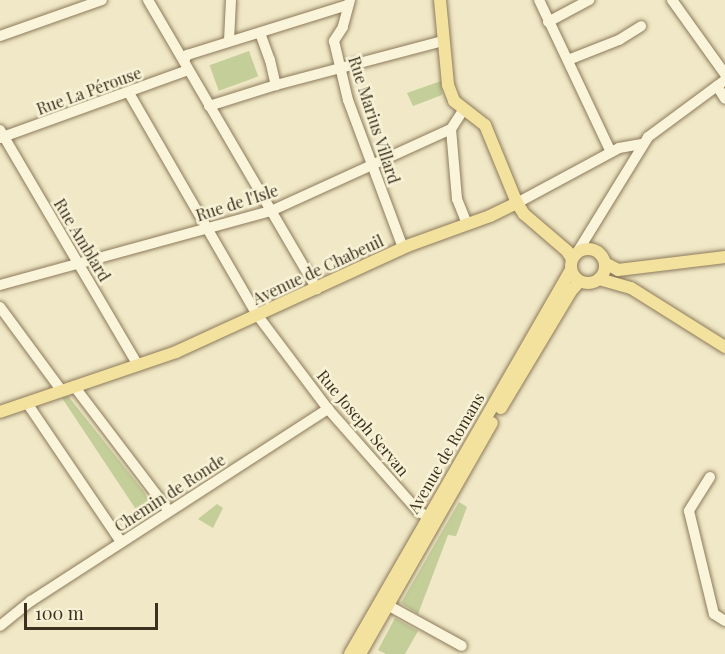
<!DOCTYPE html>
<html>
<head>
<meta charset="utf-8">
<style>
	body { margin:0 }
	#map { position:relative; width:725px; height:654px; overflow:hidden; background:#f0e8c6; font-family:"Playfair Display",serif }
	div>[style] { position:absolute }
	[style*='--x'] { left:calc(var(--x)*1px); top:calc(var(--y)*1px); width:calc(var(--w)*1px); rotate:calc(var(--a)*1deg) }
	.green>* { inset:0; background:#c3ce99; transform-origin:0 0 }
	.roads { filter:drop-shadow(0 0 2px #8c7a5b) drop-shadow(0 0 2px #8c7a5b) }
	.minor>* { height:10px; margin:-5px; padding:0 5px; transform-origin:5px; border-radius:5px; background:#faf4da }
	.major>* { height:12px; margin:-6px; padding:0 6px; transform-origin:6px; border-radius:6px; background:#f3e19e }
	.major>.ring { margin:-6px; padding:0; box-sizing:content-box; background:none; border:12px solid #f3e19e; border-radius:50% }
	span { translate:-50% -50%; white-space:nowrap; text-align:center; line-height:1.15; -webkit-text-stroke:5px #f7f1d6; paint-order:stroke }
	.street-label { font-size:16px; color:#3c301f }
	.scale { position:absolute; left:24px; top:603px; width:134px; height:27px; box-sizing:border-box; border:3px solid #3c301f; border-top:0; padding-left:8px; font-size:18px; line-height:21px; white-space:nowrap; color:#3c301f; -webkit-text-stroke:4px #f7f1d6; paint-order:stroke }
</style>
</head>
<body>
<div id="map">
	<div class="green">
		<i style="left:249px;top:51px;width:27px;height:42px;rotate:70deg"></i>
		<i style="clip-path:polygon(441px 81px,442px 95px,413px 106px,407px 93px)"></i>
		<i style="clip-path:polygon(68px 396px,145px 493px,154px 513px,149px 517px,146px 514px,141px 517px,62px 398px)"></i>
		<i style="clip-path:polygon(459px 502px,467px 507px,456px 536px,448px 535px,418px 614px,401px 603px)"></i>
		<i style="clip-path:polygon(217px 504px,223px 508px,213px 528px,198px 519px)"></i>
		<i style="clip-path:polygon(395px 618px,418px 631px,405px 654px,386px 654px,378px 650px)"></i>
	</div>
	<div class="roads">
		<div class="minor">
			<i style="--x:148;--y:0;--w:335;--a:59.7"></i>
			<i style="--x:350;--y:0;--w:28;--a:105"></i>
			<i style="--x:343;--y:27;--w:17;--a:123"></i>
			<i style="--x:334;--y:41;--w:61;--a:76.7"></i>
			<i style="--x:348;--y:100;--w:158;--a:69.6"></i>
			<i style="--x:539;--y:0;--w:168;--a:64.7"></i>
			<i style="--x:672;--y:0;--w:91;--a:54.4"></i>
			<i style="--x:548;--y:22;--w:47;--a:-28.2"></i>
			<i style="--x:260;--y:33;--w:29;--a:70"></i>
			<i style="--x:270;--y:60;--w:26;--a:77"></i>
			<i style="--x:0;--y:36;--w:108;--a:-19.4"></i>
			<i style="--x:229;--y:41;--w:41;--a:-87.2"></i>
			<i style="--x:568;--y:60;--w:55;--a:-21.4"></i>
			<i style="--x:619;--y:40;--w:26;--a:-32"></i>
			<i style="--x:184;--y:61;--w:7;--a:-63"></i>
			<i style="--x:187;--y:55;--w:169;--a:-17.3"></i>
			<i style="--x:717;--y:86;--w:15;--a:58"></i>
			<i style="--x:129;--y:93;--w:258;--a:60"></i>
			<i style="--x:258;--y:316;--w:116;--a:53"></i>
			<i style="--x:328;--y:409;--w:136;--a:48.6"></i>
			<i style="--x:418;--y:511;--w:12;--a:31"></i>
			<i style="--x:209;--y:106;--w:70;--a:-17.4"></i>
			<i style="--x:276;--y:85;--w:173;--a:-14.8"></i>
			<i style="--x:451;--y:129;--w:70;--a:85.1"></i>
			<i style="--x:457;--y:199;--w:27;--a:68"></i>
			<i style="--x:0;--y:130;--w:273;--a:59.6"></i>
			<i style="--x:0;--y:138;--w:200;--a:-19.9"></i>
			<i style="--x:517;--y:203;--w:116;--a:-28.3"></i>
			<i style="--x:619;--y:148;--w:23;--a:-10"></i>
			<i style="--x:578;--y:251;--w:134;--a:-58.4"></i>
			<i style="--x:648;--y:137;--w:96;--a:-36.5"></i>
			<i style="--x:0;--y:285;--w:281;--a:-15.3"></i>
			<i style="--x:271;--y:211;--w:198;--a:-24.5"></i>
			<i style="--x:451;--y:129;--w:24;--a:-57"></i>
			<i style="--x:0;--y:307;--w:104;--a:53.6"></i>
			<i style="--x:74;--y:386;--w:157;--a:52.8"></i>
			<i style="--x:27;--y:403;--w:168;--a:55.9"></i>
			<i style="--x:710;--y:477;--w:40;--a:122"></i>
			<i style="--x:689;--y:511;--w:106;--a:76.4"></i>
			<i style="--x:714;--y:614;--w:13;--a:32"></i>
			<i style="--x:382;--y:602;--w:91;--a:28.8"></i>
			<i style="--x:0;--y:626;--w:40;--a:-39"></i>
			<i style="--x:31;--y:601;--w:354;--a:-32.9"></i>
		</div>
		<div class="major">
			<i style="--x:440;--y:0;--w:85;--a:84.6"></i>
			<i style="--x:448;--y:85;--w:17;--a:69"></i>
			<i style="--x:454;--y:101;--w:39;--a:38"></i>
			<i style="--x:485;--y:125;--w:84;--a:67.7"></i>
			<i style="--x:517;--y:203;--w:13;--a:58"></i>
			<i style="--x:524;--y:214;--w:57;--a:40.7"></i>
			<i style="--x:567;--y:251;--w:9;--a:58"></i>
			<i class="ring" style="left:571px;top:249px;width:22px;height:22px"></i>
			<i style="--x:605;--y:263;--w:15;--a:28"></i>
			<i style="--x:618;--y:270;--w:108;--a:-6.9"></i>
			<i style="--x:599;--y:279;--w:33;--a:16"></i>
			<i style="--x:631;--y:288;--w:111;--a:32.1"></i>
			<i style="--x:501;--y:408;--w:136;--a:-59.1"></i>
			<i style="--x:571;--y:291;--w:13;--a:-48"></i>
			<i style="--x:0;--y:412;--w:186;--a:-18.8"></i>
			<i style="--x:176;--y:352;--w:254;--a:-24.6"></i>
			<i style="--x:407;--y:246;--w:88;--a:-19.9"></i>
			<i style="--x:490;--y:216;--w:30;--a:-26"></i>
			<i style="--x:350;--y:654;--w:443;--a:-60.1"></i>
			<i style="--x:360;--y:654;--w:266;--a:-60.3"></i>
		</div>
	</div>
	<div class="street-label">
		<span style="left:89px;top:91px;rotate:-20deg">Rue La Pérouse</span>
		<span style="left:374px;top:120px;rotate:72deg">Rue Marius Villard</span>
		<span style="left:237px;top:203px;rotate:-18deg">Rue de l'Isle</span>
		<span style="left:82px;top:240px;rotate:59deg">Rue Amblard</span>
		<span style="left:318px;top:270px;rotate:-25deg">Avenue de Chabeuil</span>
		<span style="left:363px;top:423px;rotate:50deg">Rue Joseph Servan</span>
		<span style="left:446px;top:453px;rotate:-60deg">Avenue de Romans</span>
		<span style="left:170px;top:493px;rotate:-33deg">Chemin de Ronde</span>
	</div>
	<div class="scale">100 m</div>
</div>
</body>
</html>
